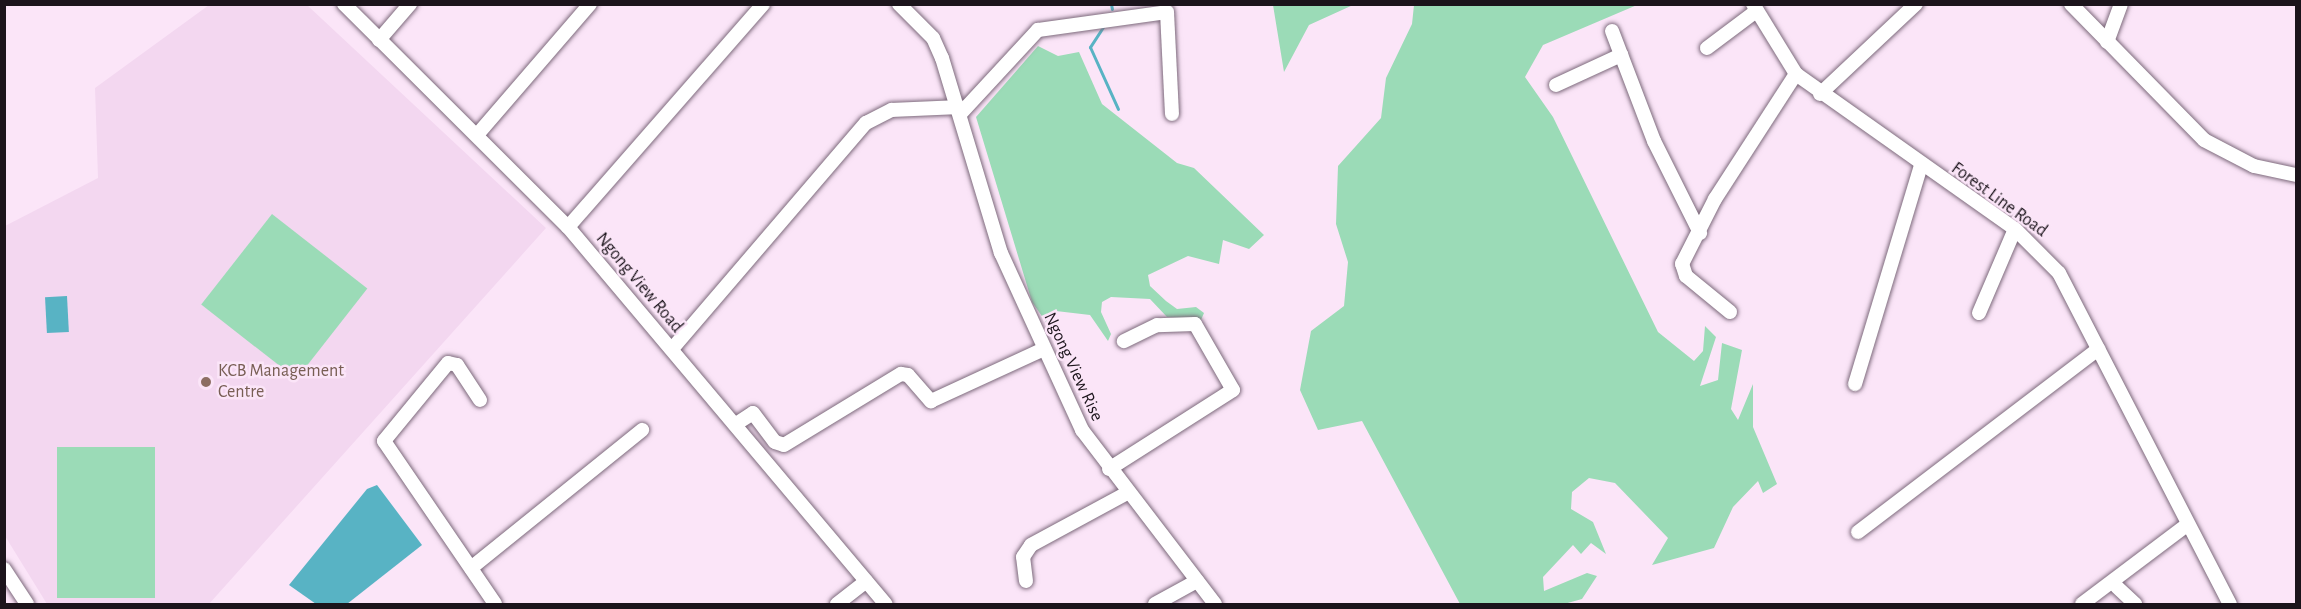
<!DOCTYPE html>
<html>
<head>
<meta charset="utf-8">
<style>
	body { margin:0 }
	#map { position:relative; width:2301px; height:609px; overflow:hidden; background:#fbe5f8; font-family:"Alegreya Sans",sans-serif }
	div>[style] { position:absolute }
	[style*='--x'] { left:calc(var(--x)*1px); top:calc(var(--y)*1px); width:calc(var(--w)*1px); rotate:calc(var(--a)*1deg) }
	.built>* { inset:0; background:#f3d7f0 }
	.green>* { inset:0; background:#9bdbb7; transform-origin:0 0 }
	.water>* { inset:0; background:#58b3c4; transform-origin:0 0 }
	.stream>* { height:3px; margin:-1.5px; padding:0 1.5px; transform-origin:1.5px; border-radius:1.5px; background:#58b3c4 }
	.roads { filter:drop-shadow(0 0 2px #7d6a7c) drop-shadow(0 0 2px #7d6a7c) }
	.minor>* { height:14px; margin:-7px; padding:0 7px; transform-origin:7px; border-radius:7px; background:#fff }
	.dots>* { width:16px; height:16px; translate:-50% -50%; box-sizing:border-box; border:3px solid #fbe5f8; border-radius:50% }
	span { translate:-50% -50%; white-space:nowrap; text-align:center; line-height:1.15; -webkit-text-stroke:5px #fbe5f8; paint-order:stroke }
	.street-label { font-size:18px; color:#1b141b }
	.education-label { font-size:18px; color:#785e54 }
	.left { translate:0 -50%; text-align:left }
	.frame { position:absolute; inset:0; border:6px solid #1b141b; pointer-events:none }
</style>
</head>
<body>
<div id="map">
	<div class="built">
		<i style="clip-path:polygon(209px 5px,307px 5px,546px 228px,209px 604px,47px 604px,5px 536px,5px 226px,98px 178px,95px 88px)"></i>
	</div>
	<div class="green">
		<i style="clip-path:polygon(1273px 5px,1273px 4px,1353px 5px,1309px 25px,1284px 72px)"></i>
		<i style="clip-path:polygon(1414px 5px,1637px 5px,1543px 45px,1525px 77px,1553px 117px,1658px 332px,1694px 361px,1703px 351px,1705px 326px,1716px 337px,1700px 386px,1718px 380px,1722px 343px,1742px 350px,1731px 409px,1738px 420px,1753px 384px,1753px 427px,1777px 484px,1763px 493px,1758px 481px,1733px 507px,1714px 548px,1652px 565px,1668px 538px,1615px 483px,1589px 478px,1572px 492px,1571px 509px,1593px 522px,1606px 554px,1591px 543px,1581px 554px,1573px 545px,1543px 577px,1544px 591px,1587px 573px,1597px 576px,1582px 599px,1564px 604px,1460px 604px,1362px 421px,1318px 430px,1300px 390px,1311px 331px,1344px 306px,1348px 262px,1336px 224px,1338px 166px,1381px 118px,1386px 78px,1412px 24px)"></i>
		<i style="clip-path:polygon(1038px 46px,1058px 56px,1079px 52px,1102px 104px,1177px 163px,1194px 168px,1264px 235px,1249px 249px,1223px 240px,1219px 264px,1188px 256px,1148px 275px,1150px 286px,1166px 301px,1177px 309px,1196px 307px,1204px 313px,1201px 320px,1167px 317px,1150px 299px,1111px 297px,1102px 302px,1101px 312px,1111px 334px,1108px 341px,1090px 315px,1056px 311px,1046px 322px,1032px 302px,976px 117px)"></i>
		<i style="left:272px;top:214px;width:121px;height:115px;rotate:38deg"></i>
		<i style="left:155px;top:447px;width:151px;height:98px;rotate:90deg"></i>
	</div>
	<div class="water">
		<i style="left:67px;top:296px;width:36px;height:22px;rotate:87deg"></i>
		<i style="clip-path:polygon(377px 485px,422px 545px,347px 604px,316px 604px,289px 585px,367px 489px)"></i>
	</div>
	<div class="stream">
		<i style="--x:1111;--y:4;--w:5;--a:79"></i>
		<i style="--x:1103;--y:27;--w:24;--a:123"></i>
		<i style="--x:1090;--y:47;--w:68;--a:65.7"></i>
	</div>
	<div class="roads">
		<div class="minor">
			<i style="--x:344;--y:4;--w:316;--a:44.9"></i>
			<i style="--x:568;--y:227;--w:493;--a:49.9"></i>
			<i style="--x:899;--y:4;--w:48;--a:45"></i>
			<i style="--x:933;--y:38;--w:22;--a:66"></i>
			<i style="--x:942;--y:58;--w:204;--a:73.2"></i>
			<i style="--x:1001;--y:253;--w:195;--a:65.4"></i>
			<i style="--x:1082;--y:430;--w:219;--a:52.6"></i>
			<i style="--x:1753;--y:4;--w:82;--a:58.4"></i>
			<i style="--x:1796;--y:74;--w:268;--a:35.3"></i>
			<i style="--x:2015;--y:229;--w:62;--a:45"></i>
			<i style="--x:2059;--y:273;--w:373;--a:62.7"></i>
			<i style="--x:2071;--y:4;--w:190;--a:45.6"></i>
			<i style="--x:2204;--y:140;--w:56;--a:27.5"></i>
			<i style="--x:2254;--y:166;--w:43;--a:12.1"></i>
			<i style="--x:1612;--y:31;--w:118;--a:69.1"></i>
			<i style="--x:1654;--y:141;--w:103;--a:63.4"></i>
			<i style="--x:379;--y:40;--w:48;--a:-49.3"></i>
			<i style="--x:2107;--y:42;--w:40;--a:-69.8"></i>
			<i style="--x:1707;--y:48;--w:60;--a:-36.9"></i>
			<i style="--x:1556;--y:85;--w:72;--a:-24.8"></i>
			<i style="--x:1820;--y:94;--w:132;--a:-43.2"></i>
			<i style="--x:962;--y:112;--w:112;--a:-47.2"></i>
			<i style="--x:1038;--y:30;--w:130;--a:-7.9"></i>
			<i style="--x:1167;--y:12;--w:102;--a:87.2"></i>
			<i style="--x:477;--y:135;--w:173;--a:-49.2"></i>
			<i style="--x:568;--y:227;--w:296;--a:-48.8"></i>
			<i style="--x:1730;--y:312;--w:57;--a:-140.7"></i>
			<i style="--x:1686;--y:276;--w:13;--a:-108"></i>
			<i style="--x:1682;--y:264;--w:73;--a:-63.1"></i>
			<i style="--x:1715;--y:199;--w:149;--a:-57.1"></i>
			<i style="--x:1979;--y:313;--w:91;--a:-66.8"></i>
			<i style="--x:672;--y:349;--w:298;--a:-49.4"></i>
			<i style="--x:866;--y:123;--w:29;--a:-27"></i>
			<i style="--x:892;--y:110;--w:67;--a:-2.6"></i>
			<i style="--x:1855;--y:384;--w:228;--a:-73.2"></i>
			<i style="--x:480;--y:400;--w:42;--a:-123.3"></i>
			<i style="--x:457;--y:365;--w:9;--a:-167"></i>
			<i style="--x:448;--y:363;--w:101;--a:129.4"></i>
			<i style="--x:384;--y:441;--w:197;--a:55.7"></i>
			<i style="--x:736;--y:424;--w:20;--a:-33"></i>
			<i style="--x:753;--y:413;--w:36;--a:53"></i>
			<i style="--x:775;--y:442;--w:9;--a:18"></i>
			<i style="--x:784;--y:445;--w:137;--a:-31.3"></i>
			<i style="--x:901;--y:374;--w:7;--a:8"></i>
			<i style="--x:908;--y:375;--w:35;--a:49"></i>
			<i style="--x:931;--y:401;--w:124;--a:-24.7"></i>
			<i style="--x:1109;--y:469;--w:147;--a:-32.5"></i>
			<i style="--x:1233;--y:390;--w:76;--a:-119.9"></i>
			<i style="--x:1195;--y:324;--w:38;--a:178"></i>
			<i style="--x:1157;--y:325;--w:37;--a:154"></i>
			<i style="--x:1858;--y:532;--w:302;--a:-37.3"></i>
			<i style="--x:471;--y:568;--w:220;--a:-38.9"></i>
			<i style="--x:4;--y:569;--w:42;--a:56.7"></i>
			<i style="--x:1026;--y:581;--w:24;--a:-97"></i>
			<i style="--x:1023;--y:557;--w:14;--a:-56"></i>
			<i style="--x:1031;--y:545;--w:109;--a:-28.4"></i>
			<i style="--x:2117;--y:587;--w:25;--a:43"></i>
			<i style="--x:837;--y:604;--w:37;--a:-38"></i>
			<i style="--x:1155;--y:604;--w:48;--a:-28.7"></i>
			<i style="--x:2082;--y:604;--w:131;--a:-37"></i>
		</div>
	</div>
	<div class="dots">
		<i style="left:206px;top:382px;background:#8d6e63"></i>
	</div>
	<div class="street-label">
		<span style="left:1999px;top:200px;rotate:36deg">Forest Line Road</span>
		<span style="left:639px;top:283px;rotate:50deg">Ngong View Road</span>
		<span style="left:1073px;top:367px;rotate:65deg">Ngong View Rise</span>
	</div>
	<div class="education-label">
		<span class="left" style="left:218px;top:382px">KCB Management<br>Centre</span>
	</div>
	<div class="frame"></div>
</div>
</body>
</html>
